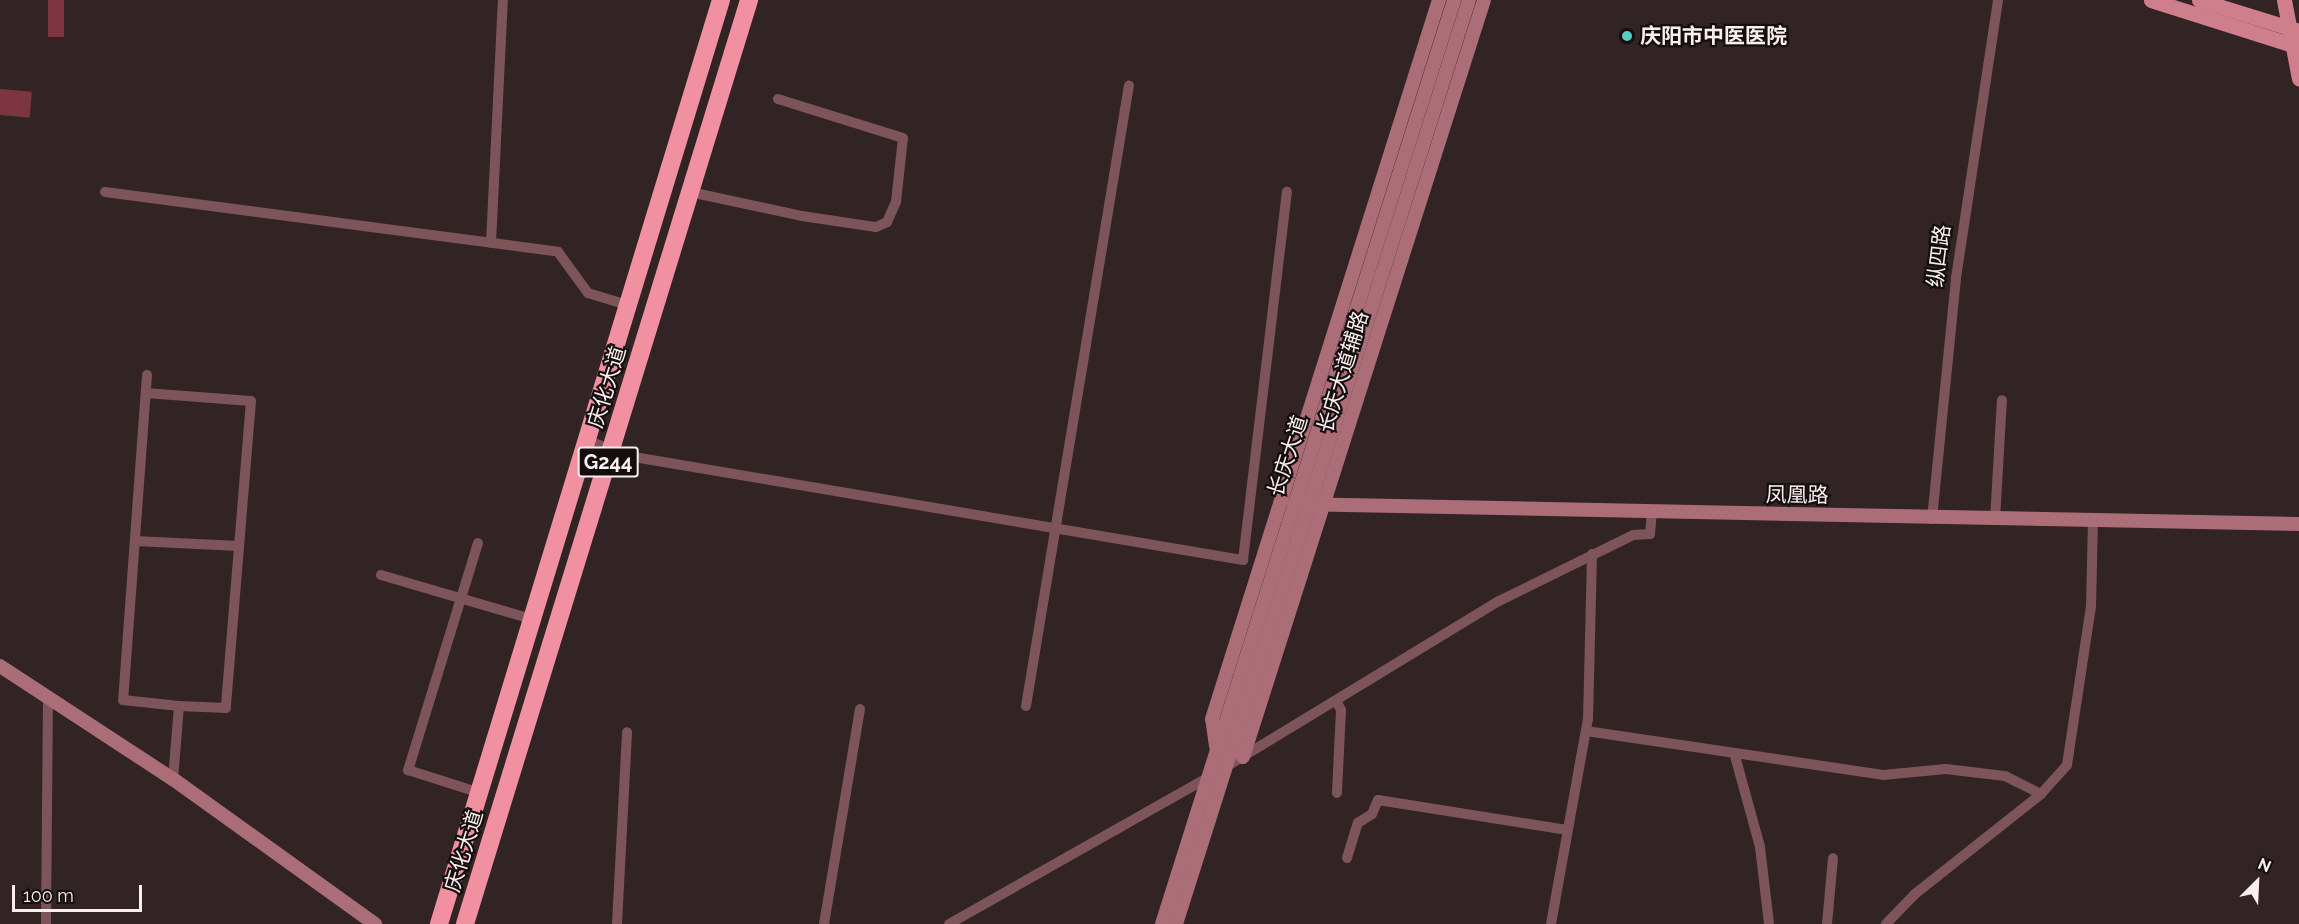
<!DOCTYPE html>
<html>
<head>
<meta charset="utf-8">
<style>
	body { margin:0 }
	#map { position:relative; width:2299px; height:924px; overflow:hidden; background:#322325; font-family:Raleway,"Noto Sans SC",sans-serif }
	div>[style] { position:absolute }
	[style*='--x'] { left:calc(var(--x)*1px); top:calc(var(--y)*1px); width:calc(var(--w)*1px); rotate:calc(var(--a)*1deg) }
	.green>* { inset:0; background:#7d3443; transform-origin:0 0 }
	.street>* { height:10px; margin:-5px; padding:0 5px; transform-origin:5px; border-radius:5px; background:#7c545a }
	.secondary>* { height:14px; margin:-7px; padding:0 7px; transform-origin:7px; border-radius:7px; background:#ab6d77 }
	.primary>* { height:15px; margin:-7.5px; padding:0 7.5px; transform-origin:7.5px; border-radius:7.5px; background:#cf7f8c }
	.highway>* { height:18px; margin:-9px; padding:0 9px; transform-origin:9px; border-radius:9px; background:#f090a0 }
	.dots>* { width:16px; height:16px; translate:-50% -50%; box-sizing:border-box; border:3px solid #150e0f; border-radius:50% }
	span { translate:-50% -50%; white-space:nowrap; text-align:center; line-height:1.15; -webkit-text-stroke:4.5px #150e0f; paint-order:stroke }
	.shield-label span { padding:2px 4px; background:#150e0f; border:2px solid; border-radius:4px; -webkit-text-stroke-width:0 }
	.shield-label { font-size:20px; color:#faeff0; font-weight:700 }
	.poi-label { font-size:21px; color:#faeff0; font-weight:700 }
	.left { translate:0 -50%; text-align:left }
	.street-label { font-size:21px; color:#faeff0 }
	.north { position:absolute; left:2227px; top:852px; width:60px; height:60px; -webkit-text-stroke:4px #150e0f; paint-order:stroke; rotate:24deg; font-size:16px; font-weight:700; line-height:24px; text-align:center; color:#faeff0 }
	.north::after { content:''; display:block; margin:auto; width:21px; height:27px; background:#faeff0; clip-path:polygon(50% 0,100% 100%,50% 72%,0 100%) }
	.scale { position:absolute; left:12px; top:885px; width:130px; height:27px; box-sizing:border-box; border:3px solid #faeff0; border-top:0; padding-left:8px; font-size:18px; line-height:21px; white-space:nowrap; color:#faeff0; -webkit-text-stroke:4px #150e0f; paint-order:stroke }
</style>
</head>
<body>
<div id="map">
	<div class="green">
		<i style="left:48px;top:0;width:16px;height:37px"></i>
		<i style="left:0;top:89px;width:32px;height:26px;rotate:5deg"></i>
	</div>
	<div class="street">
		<i style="--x:105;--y:192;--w:457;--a:7.5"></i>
		<i style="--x:558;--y:252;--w:51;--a:53.8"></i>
		<i style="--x:588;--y:293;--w:41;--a:17.1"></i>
		<i style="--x:690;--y:192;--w:115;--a:12.1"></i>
		<i style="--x:802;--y:216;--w:75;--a:8.5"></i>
		<i style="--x:876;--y:227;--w:12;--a:-24"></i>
		<i style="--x:887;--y:222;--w:22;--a:-66"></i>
		<i style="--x:896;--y:202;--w:64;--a:-83.8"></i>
		<i style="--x:903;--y:138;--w:131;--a:-162.7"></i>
		<i style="--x:491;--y:243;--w:243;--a:-87.2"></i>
		<i style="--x:147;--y:375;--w:326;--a:94.2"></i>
		<i style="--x:123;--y:700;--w:56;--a:6.1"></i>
		<i style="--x:179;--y:706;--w:73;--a:94.7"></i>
		<i style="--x:146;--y:393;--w:105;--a:4.4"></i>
		<i style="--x:251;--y:401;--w:308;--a:94.7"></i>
		<i style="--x:226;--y:708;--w:47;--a:-177.6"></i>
		<i style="--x:586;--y:440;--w:45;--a:20.9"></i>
		<i style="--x:628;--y:456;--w:624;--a:9.6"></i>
		<i style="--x:1243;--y:560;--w:371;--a:-83.2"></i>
		<i style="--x:1932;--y:519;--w:242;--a:-84.3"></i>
		<i style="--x:1956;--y:278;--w:281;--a:-81.4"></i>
		<i style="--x:1995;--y:520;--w:120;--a:-86.7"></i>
		<i style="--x:135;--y:541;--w:104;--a:2.8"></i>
		<i style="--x:478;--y:543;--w:238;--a:107.1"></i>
		<i style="--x:408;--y:770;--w:76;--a:17.7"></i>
		<i style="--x:381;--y:575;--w:156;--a:16.3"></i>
		<i style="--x:1336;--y:701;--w:10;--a:61"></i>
		<i style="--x:1341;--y:710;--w:83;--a:92.8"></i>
		<i style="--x:1026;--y:706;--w:629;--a:-80.58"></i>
		<i style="--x:1586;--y:731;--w:300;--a:8.4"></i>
		<i style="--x:1883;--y:775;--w:63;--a:-5.4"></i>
		<i style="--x:1946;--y:769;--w:59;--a:6.8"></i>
		<i style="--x:2005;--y:776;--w:40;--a:26.6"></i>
		<i style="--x:1735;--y:756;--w:94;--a:74.6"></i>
		<i style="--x:1760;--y:847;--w:78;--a:83.3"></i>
		<i style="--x:1224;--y:768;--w:322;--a:-31.3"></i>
		<i style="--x:1499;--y:601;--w:149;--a:-26.2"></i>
		<i style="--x:1633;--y:535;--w:17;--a:-3"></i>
		<i style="--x:1650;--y:534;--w:22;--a:-85"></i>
		<i style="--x:1347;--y:858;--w:37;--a:-73"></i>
		<i style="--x:1358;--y:823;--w:17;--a:-33"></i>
		<i style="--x:1372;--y:814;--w:15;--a:-67"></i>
		<i style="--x:1378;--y:800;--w:191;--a:9"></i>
		<i style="--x:46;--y:924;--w:225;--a:-89.5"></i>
		<i style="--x:617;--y:924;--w:192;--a:-87"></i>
		<i style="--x:824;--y:924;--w:218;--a:-80.5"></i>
		<i style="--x:949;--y:924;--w:301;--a:-29.5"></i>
		<i style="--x:1551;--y:924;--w:208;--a:-79.8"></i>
		<i style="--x:1588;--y:719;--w:165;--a:-88.6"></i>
		<i style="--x:1827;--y:924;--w:66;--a:-84.8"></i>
		<i style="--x:1886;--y:924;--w:42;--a:-46"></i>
		<i style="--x:1915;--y:894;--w:161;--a:-38.4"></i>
		<i style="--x:2041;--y:794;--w:39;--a:-48"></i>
		<i style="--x:2067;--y:765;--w:160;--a:-81.4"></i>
		<i style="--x:2091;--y:607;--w:86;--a:-88.7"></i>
	</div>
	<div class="secondary">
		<i style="--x:1294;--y:504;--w:1005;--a:1.14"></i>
		<i style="--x:0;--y:666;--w:207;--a:33.2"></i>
		<i style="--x:173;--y:779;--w:249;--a:35.7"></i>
		<i style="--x:1216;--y:746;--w:27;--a:-98"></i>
		<i style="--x:1212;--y:719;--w:754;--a:-72.48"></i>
		<i style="--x:1243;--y:757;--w:794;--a:-72.34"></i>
		<i style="--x:1162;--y:924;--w:969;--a:-72.46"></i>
		<i style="--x:1176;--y:924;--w:969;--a:-72.41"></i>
	</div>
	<div class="primary">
		<i style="--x:2151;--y:0;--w:155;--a:17.6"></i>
		<i style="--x:2199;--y:0;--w:105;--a:17.2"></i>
		<i style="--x:2284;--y:0;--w:80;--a:79.2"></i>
	</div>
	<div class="highway">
		<i style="--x:439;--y:924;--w:966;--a:-73.03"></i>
		<i style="--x:465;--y:924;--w:967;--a:-72.91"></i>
	</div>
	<div class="dots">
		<i style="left:1627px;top:36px;background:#55cec5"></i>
	</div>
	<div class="shield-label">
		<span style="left:608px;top:462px">G244</span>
	</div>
	<div class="poi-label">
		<span class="left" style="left:1640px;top:36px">庆阳市中医医院</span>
	</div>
	<div class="street-label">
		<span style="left:1939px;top:256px;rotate:-83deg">纵四路</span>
		<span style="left:1343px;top:372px;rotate:-73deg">长庆大道辅路</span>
		<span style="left:607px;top:387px;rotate:-73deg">庆化大道</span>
		<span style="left:1288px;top:456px;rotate:-72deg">长庆大道</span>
		<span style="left:1797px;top:495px;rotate:1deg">凤凰路</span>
		<span style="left:464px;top:851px;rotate:-73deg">庆化大道</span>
	</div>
	<div class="north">N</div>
	<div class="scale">100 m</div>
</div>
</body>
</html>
